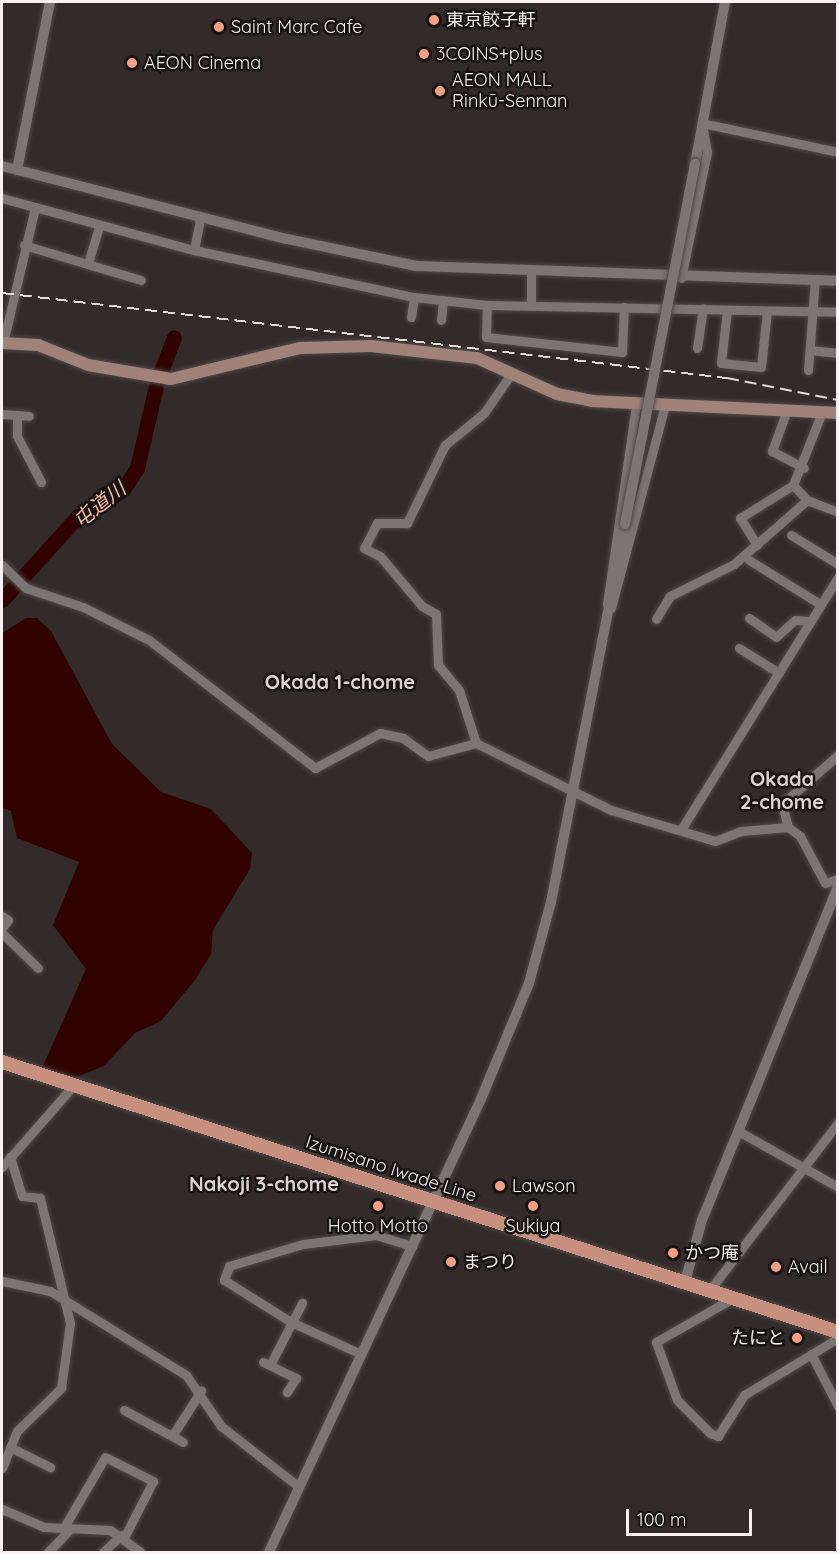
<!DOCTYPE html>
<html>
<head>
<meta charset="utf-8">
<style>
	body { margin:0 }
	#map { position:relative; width:839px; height:1554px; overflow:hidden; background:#322b29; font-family:Quicksand,"Noto Sans JP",sans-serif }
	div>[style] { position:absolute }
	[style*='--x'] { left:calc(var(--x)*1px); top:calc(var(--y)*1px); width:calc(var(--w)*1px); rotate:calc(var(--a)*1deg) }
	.water>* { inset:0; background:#300300 }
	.river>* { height:15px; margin:-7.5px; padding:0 7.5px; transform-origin:7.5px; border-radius:7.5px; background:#300300 }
	.roads { filter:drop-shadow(0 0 2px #4f4948) drop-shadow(0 0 2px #4f4948) }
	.minor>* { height:9px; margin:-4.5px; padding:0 4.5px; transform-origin:4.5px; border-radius:4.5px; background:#7c7572 }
	.tertiary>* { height:10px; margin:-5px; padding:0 5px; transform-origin:5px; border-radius:5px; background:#7c7572 }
	.secondary>* { height:12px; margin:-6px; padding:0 6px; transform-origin:6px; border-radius:6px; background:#a18278 }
	.primary>* { height:14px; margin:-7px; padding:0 7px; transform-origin:7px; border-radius:7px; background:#c68f7e }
	.rail>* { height:2px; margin-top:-1px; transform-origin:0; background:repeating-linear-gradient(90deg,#e0dbda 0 12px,transparent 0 18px) }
	.bridges { filter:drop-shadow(0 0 2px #4f4948) drop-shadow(0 0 2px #4f4948) }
	.tertiary-bridge>* { height:10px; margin:-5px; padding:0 5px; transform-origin:5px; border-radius:5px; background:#7c7572 }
	.dots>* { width:16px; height:16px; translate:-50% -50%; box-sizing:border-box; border:3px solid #171414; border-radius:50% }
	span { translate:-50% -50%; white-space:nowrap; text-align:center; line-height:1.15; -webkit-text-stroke:5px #171414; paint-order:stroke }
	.poi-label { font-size:18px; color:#f7f2f1 }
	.left { translate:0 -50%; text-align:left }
	.right { translate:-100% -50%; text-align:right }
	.street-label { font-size:18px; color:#f7f2f1 }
	.water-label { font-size:20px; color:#fcb9a4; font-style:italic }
	.neighbourhood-label { font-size:20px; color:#ddd4d1; font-weight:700 }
	.frame { position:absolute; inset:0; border:3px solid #f7f2f1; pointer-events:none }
	.scale { position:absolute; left:626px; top:1509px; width:126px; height:27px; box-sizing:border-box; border:3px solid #f7f2f1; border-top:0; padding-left:8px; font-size:18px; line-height:21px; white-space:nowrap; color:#f7f2f1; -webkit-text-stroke:4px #171414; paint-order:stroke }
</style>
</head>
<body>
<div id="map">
	<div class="water">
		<i style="clip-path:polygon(26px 618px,37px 618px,51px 631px,112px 744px,161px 792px,211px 809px,252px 853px,250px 869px,213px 930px,211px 954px,195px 980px,161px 1021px,135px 1033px,104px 1066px,74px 1078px,43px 1066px,86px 969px,53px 925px,79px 862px,17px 838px,11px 811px,2px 808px,2px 633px)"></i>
	</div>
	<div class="river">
		<i style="--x:161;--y:371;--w:36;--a:-69"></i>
		<i style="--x:2;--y:600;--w:113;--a:-47.9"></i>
		<i style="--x:78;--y:516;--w:12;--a:-14"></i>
		<i style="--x:90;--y:513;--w:42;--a:-36.3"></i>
		<i style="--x:124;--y:488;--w:24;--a:-57"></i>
		<i style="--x:137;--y:468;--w:84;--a:-77"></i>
	</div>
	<div class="roads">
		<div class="minor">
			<i style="--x:2;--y:198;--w:199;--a:15.2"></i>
			<i style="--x:194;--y:250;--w:225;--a:12.1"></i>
			<i style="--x:414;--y:297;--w:73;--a:6.3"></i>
			<i style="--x:487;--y:305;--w:351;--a:1.1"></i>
			<i style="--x:24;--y:245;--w:122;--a:16.7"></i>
			<i style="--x:194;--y:250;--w:33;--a:-79"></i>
			<i style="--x:88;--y:263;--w:38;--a:-73"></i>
			<i style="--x:681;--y:278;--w:129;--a:-78.3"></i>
			<i style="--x:707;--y:152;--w:29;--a:-100"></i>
			<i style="--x:702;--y:123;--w:139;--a:12"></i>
			<i style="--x:487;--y:305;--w:32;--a:92"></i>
			<i style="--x:486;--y:337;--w:137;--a:6.3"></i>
			<i style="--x:622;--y:352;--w:45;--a:-87.5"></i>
			<i style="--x:531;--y:305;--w:32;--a:-90"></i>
			<i style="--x:727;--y:310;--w:53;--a:96.5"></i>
			<i style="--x:721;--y:363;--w:40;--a:5.7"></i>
			<i style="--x:761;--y:367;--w:56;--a:-83.9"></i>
			<i style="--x:411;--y:317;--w:20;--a:-81"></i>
			<i style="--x:441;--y:320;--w:20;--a:-84"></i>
			<i style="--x:3;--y:343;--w:139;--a:-76.7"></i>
			<i style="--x:697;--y:348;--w:40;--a:-81.5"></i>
			<i style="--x:810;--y:350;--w:28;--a:6"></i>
			<i style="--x:808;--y:370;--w:90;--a:-85.6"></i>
			<i style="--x:511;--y:374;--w:47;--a:124.7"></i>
			<i style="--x:484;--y:413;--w:50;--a:140.6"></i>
			<i style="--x:445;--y:445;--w:87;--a:116"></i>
			<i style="--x:407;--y:523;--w:30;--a:180"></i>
			<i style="--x:377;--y:523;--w:28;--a:117"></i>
			<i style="--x:364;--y:548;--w:18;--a:27"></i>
			<i style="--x:380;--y:556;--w:65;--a:50"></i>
			<i style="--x:422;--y:606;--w:16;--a:30"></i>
			<i style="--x:436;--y:614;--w:51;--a:87.8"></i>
			<i style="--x:438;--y:665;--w:33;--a:50"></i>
			<i style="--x:459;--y:690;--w:56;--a:72.2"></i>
			<i style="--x:476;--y:743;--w:151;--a:26.4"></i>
			<i style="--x:611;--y:810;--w:109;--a:16.6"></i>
			<i style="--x:715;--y:841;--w:28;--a:-21"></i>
			<i style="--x:741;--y:831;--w:47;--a:-4.9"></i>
			<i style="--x:788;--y:827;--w:15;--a:37"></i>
			<i style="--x:800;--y:836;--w:53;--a:62"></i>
			<i style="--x:825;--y:883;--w:14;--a:-17"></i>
			<i style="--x:787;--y:410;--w:44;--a:110.1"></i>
			<i style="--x:772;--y:451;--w:36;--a:28"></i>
			<i style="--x:2;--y:414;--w:27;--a:4"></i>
			<i style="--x:17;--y:415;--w:21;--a:90"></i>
			<i style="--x:17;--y:436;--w:52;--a:62.4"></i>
			<i style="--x:793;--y:485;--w:21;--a:47"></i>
			<i style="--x:807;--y:500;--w:33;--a:21"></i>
			<i style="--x:791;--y:535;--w:55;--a:31.7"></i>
			<i style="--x:757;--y:545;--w:32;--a:-122"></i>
			<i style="--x:740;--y:518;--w:62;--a:-31.9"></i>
			<i style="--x:793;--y:485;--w:79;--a:-68.3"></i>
			<i style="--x:749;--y:560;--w:84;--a:31.8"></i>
			<i style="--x:2;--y:565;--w:33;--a:44"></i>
			<i style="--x:26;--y:588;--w:60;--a:18.4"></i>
			<i style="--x:83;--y:607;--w:74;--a:26.6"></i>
			<i style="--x:149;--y:640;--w:210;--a:37.6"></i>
			<i style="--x:315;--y:768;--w:74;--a:-28.3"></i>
			<i style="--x:380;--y:733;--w:24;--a:12"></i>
			<i style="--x:403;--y:738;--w:31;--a:36"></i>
			<i style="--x:428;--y:756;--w:50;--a:-15.2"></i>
			<i style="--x:607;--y:604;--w:202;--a:-81.7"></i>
			<i style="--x:611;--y:608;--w:210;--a:-75.1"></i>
			<i style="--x:749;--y:618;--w:33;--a:35"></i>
			<i style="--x:776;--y:637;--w:25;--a:-42"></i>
			<i style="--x:795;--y:620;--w:14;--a:4"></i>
			<i style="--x:656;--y:619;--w:27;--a:-59"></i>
			<i style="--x:670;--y:596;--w:72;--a:-26.6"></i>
			<i style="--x:734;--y:564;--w:97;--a:-41.2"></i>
			<i style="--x:739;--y:648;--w:47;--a:32"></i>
			<i style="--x:788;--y:827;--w:24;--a:-105"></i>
			<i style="--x:782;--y:804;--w:74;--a:-41.2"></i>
			<i style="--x:682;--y:828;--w:296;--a:-58.1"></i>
			<i style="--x:2;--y:916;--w:7;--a:34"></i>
			<i style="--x:8;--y:920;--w:10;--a:127"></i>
			<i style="--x:2;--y:933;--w:50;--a:44.2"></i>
			<i style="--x:738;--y:1131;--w:115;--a:29.2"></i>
			<i style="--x:2;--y:1167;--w:108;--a:-48.8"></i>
			<i style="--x:2;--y:1281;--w:49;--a:11.8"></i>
			<i style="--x:50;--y:1291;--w:160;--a:31.7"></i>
			<i style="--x:186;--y:1375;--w:62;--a:55.5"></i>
			<i style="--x:221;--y:1426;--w:99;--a:38"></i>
			<i style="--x:709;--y:1291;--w:212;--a:-52.5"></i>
			<i style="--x:733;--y:1298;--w:89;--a:150.3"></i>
			<i style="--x:656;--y:1342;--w:62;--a:70.1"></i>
			<i style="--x:677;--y:1400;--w:47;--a:45"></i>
			<i style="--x:710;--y:1433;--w:9;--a:21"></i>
			<i style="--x:718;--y:1436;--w:49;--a:-57.6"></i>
			<i style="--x:744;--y:1395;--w:110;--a:-31.2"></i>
			<i style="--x:361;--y:1354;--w:77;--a:-155.4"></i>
			<i style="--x:291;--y:1322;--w:79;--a:-147.9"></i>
			<i style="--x:224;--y:1280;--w:15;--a:-70"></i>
			<i style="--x:229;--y:1266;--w:77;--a:-16.6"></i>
			<i style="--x:303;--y:1244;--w:74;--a:-7"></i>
			<i style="--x:376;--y:1235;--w:38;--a:17"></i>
			<i style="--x:811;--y:1354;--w:59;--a:62.6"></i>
			<i style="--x:263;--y:1362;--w:37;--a:26"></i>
			<i style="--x:296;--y:1378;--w:17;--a:123"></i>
			<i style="--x:270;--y:1365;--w:70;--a:-62.7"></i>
			<i style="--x:124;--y:1410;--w:67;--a:28.5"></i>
			<i style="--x:172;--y:1436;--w:54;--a:-57.2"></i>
			<i style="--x:10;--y:1447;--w:45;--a:26.6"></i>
			<i style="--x:2;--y:1468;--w:40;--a:-68"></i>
			<i style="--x:17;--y:1431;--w:62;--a:-44.3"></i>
			<i style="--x:61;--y:1388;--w:66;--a:-82.1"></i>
			<i style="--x:70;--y:1323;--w:129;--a:-103.5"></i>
			<i style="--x:40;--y:1198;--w:18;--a:-174"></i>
			<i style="--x:22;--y:1196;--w:41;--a:-107.1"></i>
			<i style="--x:2;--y:1509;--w:46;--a:23.2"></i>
			<i style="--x:44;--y:1527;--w:66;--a:2.6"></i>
			<i style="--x:110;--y:1530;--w:37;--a:36"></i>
			<i style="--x:63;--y:1529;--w:83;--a:-59.7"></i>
			<i style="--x:105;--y:1457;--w:54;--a:26.6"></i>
			<i style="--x:153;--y:1481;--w:64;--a:117"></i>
			<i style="--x:48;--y:1552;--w:29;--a:-46"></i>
			<i style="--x:103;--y:1552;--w:25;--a:-43"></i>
		</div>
		<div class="tertiary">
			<i style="--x:695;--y:164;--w:165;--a:-79.5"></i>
			<i style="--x:2;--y:166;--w:294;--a:14.4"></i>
			<i style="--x:287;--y:239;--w:132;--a:11.8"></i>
			<i style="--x:416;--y:266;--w:422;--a:2"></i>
			<i style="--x:17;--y:170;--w:171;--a:-78.9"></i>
			<i style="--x:685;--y:1282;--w:64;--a:-74.7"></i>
			<i style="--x:702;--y:1220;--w:361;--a:-67.8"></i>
			<i style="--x:269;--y:1552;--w:500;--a:-64.92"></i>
			<i style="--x:481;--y:1099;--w:126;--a:-67.5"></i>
			<i style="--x:529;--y:983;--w:84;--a:-74.8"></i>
			<i style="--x:551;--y:902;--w:385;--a:-78.9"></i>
		</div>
		<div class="secondary">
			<i style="--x:2;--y:343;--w:36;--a:3"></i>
			<i style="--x:38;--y:345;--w:54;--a:21.8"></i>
			<i style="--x:88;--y:365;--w:84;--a:9.6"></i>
			<i style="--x:171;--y:379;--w:133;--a:-13.5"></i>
			<i style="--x:300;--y:348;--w:71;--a:-1.6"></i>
			<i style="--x:371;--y:346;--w:107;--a:6.5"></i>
			<i style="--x:477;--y:358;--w:88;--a:24.2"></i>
			<i style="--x:557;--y:394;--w:36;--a:11"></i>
			<i style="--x:592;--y:401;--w:246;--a:2.8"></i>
		</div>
		<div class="primary">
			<i style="--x:2;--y:1062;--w:879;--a:17.9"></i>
		</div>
	</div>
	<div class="rail">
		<i style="--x:2;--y:293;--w:730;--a:6.69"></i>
		<i style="--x:727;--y:378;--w:113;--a:11.2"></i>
	</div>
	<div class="bridges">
		<div class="tertiary-bridge">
			<i style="--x:625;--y:524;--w:367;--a:-79"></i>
		</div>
	</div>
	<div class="dots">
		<i style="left:434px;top:20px;background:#f39f85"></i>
		<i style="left:219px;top:27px;background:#f39f85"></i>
		<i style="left:424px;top:54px;background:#f39f85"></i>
		<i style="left:132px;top:63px;background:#f39f85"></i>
		<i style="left:440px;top:91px;background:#f39f85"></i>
		<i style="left:500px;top:1186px;background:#f39f85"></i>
		<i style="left:378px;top:1206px;background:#f39f85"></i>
		<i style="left:533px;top:1206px;background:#f39f85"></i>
		<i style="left:673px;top:1253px;background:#f39f85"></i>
		<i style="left:451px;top:1262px;background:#f39f85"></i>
		<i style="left:776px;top:1267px;background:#f39f85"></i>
		<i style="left:797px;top:1338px;background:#f39f85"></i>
	</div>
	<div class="poi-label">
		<span class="left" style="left:446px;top:20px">東京餃子軒</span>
		<span class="left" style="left:231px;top:27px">Saint Marc Cafe</span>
		<span class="left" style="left:436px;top:54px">3COINS+plus</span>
		<span class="left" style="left:144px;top:63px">AEON Cinema</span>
		<span class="left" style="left:452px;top:91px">AEON MALL<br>Rinkū-Sennan</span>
		<span class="left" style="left:512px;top:1186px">Lawson</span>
		<span style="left:378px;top:1226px">Hotto Motto</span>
		<span style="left:533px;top:1226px">Sukiya</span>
		<span class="left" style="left:685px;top:1253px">かつ庵</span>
		<span class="left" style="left:463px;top:1262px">まつり</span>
		<span class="left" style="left:788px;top:1267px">Avail</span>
		<span class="right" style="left:785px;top:1338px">たにと</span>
	</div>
	<div class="street-label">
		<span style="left:391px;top:1169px;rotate:18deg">Izumisano Iwade Line</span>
	</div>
	<div class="water-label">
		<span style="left:99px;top:504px;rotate:-38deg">屯道川</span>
	</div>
	<div class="neighbourhood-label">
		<span style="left:340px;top:681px">Okada 1-chome</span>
		<span style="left:782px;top:790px">Okada<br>2-chome</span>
		<span style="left:264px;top:1183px">Nakoji 3-chome</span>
	</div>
	<div class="frame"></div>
	<div class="scale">100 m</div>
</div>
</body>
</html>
